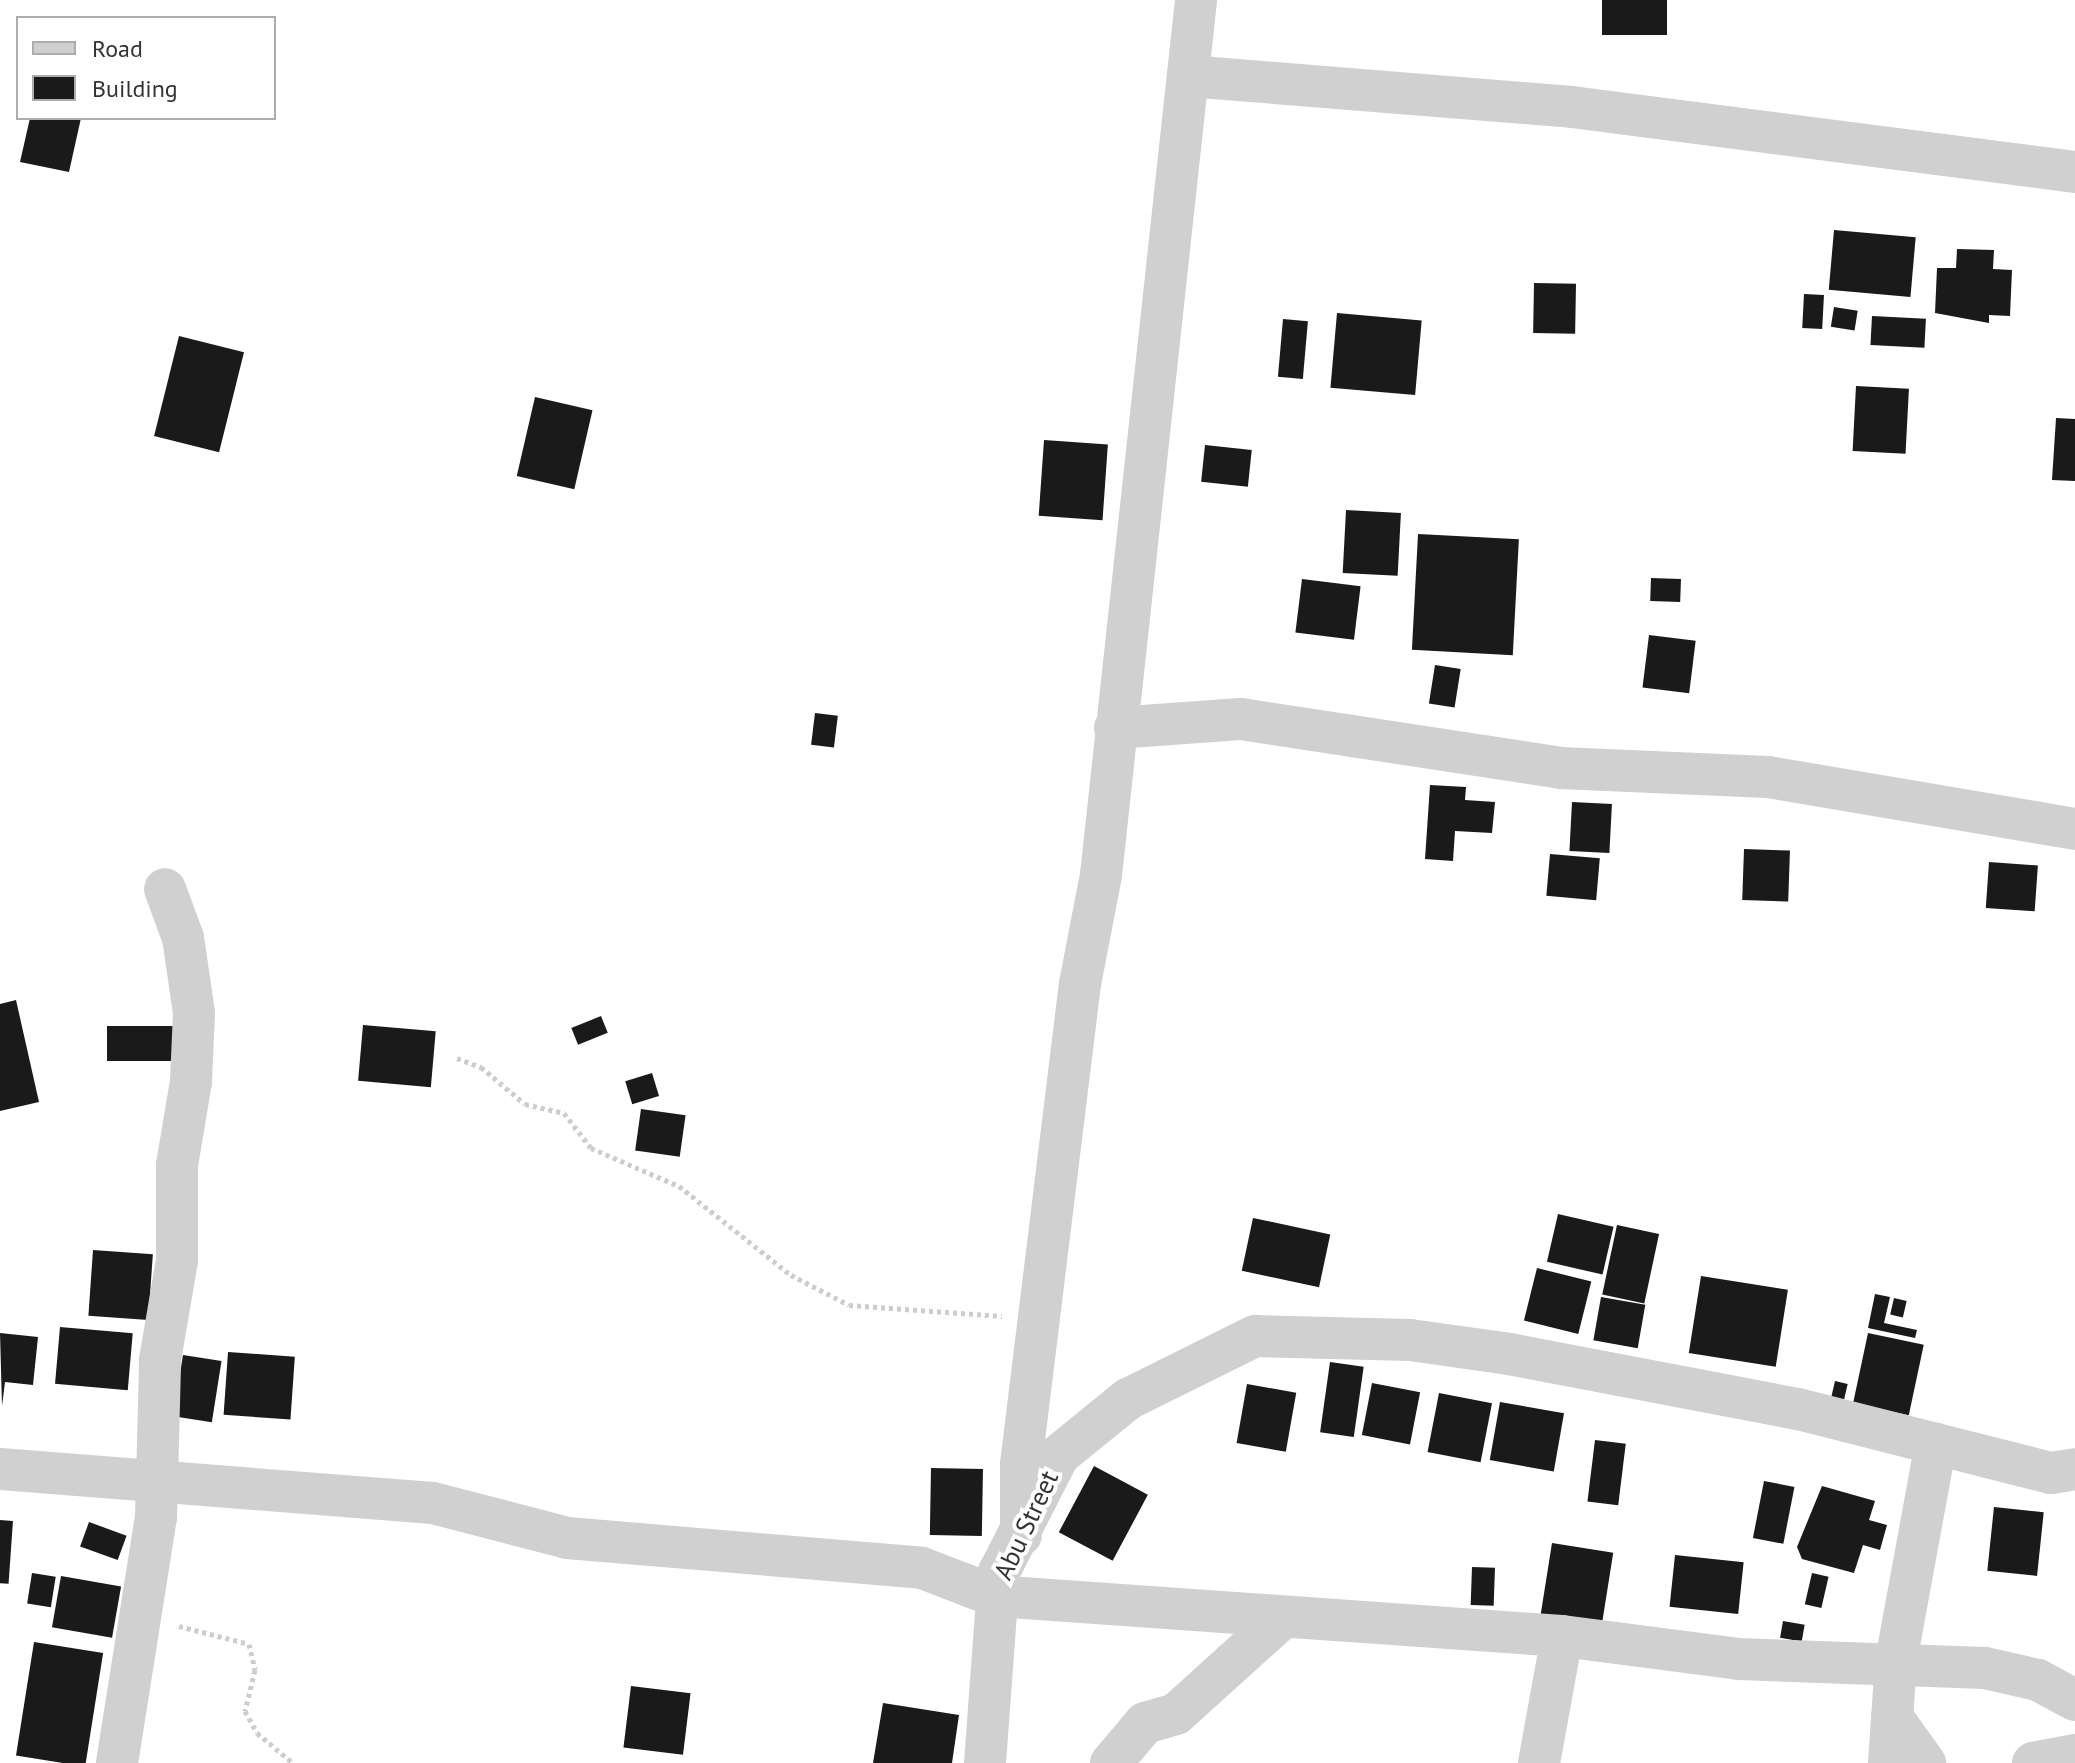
<!DOCTYPE html>
<html>
<head>
<meta charset="utf-8">
<style>
	body { margin:0 }
	#map { position:relative; width:2075px; height:1763px; overflow:hidden; background:#fff; font-family:"PT Sans",sans-serif }
	div>[style] { position:absolute }
	[style*='--x'] { left:calc(var(--x)*1px); top:calc(var(--y)*1px); width:calc(var(--w)*1px); rotate:calc(var(--a)*1deg) }
	.building>* { inset:0; background:#1a1a1a; transform-origin:0 0 }
	.path>* { height:5px; margin-top:-2.5px; transform-origin:0; background:repeating-linear-gradient(90deg,#cdcdcd 0 4px,transparent 0 8px) }
	.minor>* { height:42px; margin:-21px; padding:0 21px; transform-origin:21px; border-radius:21px; background:#d0d0d0 }
	span { translate:-50% -50%; white-space:nowrap; text-align:center; line-height:1.15; -webkit-text-stroke:8px #fff; paint-order:stroke }
	.street-label { font-size:26px; color:#333 }
	.legend { position:absolute; left:16px; top:16px; width:260px; height:104px; box-sizing:border-box; background:#fff; border:2px solid #adadad; margin:0; padding:10px 14px; list-style:none; font-size:24px; color:#333 }
	.legend li { display:flex; align-items:center; gap:16px; height:40px }
	.legend b { width:40px; border:2px solid #adadad }
</style>
</head>
<body>
<div id="map">
	<div class="building">
		<i style="left:1602px;top:0;width:65px;height:35px"></i>
		<i style="clip-path:polygon(30px 118px,81px 118px,69px 172px,20px 162px)"></i>
		<i style="left:1834px;top:230px;width:82px;height:60px;rotate:5deg"></i>
		<i style="clip-path:polygon(1957px 249px,1994px 250px,1993px 269px,2012px 270px,2010px 316px,1989px 315px,1989px 323px,1935px 313px,1937px 268px,1956px 268px)"></i>
		<i style="left:1534px;top:283px;width:42px;height:50px;rotate:1deg"></i>
		<i style="left:1804px;top:294px;width:20px;height:34px;rotate:3deg"></i>
		<i style="left:1834px;top:307px;width:24px;height:20px;rotate:9deg"></i>
		<i style="left:1337px;top:313px;width:85px;height:75px;rotate:5deg"></i>
		<i style="left:1872px;top:316px;width:54px;height:29px;rotate:3deg"></i>
		<i style="left:1283px;top:319px;width:25px;height:58px;rotate:5deg"></i>
		<i style="left:179px;top:336px;width:67px;height:103px;rotate:14deg"></i>
		<i style="left:1856px;top:386px;width:53px;height:65px;rotate:3deg"></i>
		<i style="left:535px;top:397px;width:59px;height:81px;rotate:13deg"></i>
		<i style="clip-path:polygon(2056px 418px,2075px 419px,2075px 481px,2052px 480px)"></i>
		<i style="left:1044px;top:440px;width:64px;height:76px;rotate:4deg"></i>
		<i style="left:1205px;top:445px;width:47px;height:37px;rotate:6deg"></i>
		<i style="left:1346px;top:510px;width:55px;height:63px;rotate:3deg"></i>
		<i style="left:1418px;top:534px;width:101px;height:116px;rotate:3deg"></i>
		<i style="left:1651px;top:578px;width:30px;height:23px;rotate:2deg"></i>
		<i style="left:1302px;top:579px;width:59px;height:54px;rotate:7deg"></i>
		<i style="left:1649px;top:635px;width:47px;height:53px;rotate:7deg"></i>
		<i style="left:1435px;top:665px;width:26px;height:39px;rotate:9deg"></i>
		<i style="left:815px;top:713px;width:23px;height:32px;rotate:7deg"></i>
		<i style="clip-path:polygon(1430px 785px,1466px 787px,1465px 800px,1495px 802px,1492px 833px,1455px 831px,1453px 861px,1425px 859px)"></i>
		<i style="left:1572px;top:802px;width:40px;height:49px;rotate:3deg"></i>
		<i style="left:1744px;top:849px;width:46px;height:51px;rotate:2deg"></i>
		<i style="left:1550px;top:854px;width:50px;height:42px;rotate:5deg"></i>
		<i style="left:1989px;top:862px;width:49px;height:46px;rotate:4deg"></i>
		<i style="clip-path:polygon(16px 1000px,39px 1102px,0 1111px,0 1004px)"></i>
		<i style="left:601px;top:1016px;width:18px;height:32px;rotate:68deg"></i>
		<i style="left:363px;top:1025px;width:73px;height:56px;rotate:5deg"></i>
		<i style="left:107px;top:1026px;width:66px;height:35px"></i>
		<i style="left:652px;top:1073px;width:24px;height:28px;rotate:73deg"></i>
		<i style="left:641px;top:1109px;width:45px;height:42px;rotate:8deg"></i>
		<i style="left:1558px;top:1214px;width:57px;height:49px;rotate:13deg"></i>
		<i style="left:1253px;top:1218px;width:79px;height:54px;rotate:12deg"></i>
		<i style="left:1617px;top:1225px;width:43px;height:71px;rotate:12deg"></i>
		<i style="left:93px;top:1250px;width:60px;height:66px;rotate:4deg"></i>
		<i style="left:1537px;top:1268px;width:56px;height:54px;rotate:14deg"></i>
		<i style="left:1701px;top:1276px;width:88px;height:78px;rotate:9deg"></i>
		<i style="clip-path:polygon(1875px 1294px,1890px 1297px,1884px 1323px,1917px 1330px,1915px 1338px,1868px 1328px)"></i>
		<i style="left:1601px;top:1297px;width:45px;height:44px;rotate:10deg"></i>
		<i style="left:1894px;top:1298px;width:13px;height:17px;rotate:13deg"></i>
		<i style="left:60px;top:1327px;width:73px;height:57px;rotate:5deg"></i>
		<i style="clip-path:polygon(0 1333px,38px 1337px,33px 1385px,5px 1382px,2px 1406px)"></i>
		<i style="left:1868px;top:1333px;width:57px;height:72px;rotate:12deg"></i>
		<i style="left:228px;top:1352px;width:67px;height:63px;rotate:4deg"></i>
		<i style="left:183px;top:1355px;width:39px;height:62px;rotate:9deg"></i>
		<i style="left:1330px;top:1362px;width:34px;height:71px;rotate:8deg"></i>
		<i style="left:1835px;top:1381px;width:13px;height:23px;rotate:13deg"></i>
		<i style="left:1372px;top:1383px;width:49px;height:53px;rotate:11deg"></i>
		<i style="left:1247px;top:1384px;width:50px;height:60px;rotate:10deg"></i>
		<i style="left:1439px;top:1393px;width:54px;height:60px;rotate:11deg"></i>
		<i style="left:1500px;top:1402px;width:65px;height:59px;rotate:10deg"></i>
		<i style="left:1595px;top:1440px;width:31px;height:62px;rotate:7deg"></i>
		<i style="left:1094px;top:1466px;width:61px;height:75px;rotate:28deg"></i>
		<i style="left:931px;top:1468px;width:52px;height:67px;rotate:1deg"></i>
		<i style="left:1764px;top:1481px;width:31px;height:58px;rotate:11deg"></i>
		<i style="clip-path:polygon(1822px 1486px,1875px 1501px,1869px 1520px,1887px 1525px,1880px 1550px,1863px 1545px,1854px 1573px,1802px 1559px,1797px 1547px)"></i>
		<i style="left:1994px;top:1507px;width:50px;height:64px;rotate:6deg"></i>
		<i style="left:0;top:1520px;width:13px;height:63px;rotate:4deg"></i>
		<i style="left:89px;top:1522px;width:40px;height:26px;rotate:20deg"></i>
		<i style="left:1552px;top:1543px;width:62px;height:77px;rotate:9deg"></i>
		<i style="left:1675px;top:1555px;width:69px;height:52px;rotate:6deg"></i>
		<i style="left:1472px;top:1567px;width:23px;height:38px;rotate:2deg"></i>
		<i style="left:32px;top:1573px;width:24px;height:31px;rotate:9deg"></i>
		<i style="left:1812px;top:1573px;width:17px;height:32px;rotate:13deg"></i>
		<i style="left:61px;top:1576px;width:61px;height:52px;rotate:10deg"></i>
		<i style="left:1783px;top:1621px;width:22px;height:17px;rotate:10deg"></i>
		<i style="left:34px;top:1642px;width:70px;height:115px;rotate:9deg"></i>
		<i style="left:631px;top:1686px;width:60px;height:62px;rotate:7deg"></i>
		<i style="clip-path:polygon(883px 1703px,959px 1715px,952px 1763px,873px 1763px)"></i>
	</div>
	<div class="path">
		<i style="--x:457;--y:1058;--w:26;--a:21"></i>
		<i style="--x:481;--y:1067;--w:57;--a:40.1"></i>
		<i style="--x:525;--y:1104;--w:40;--a:13"></i>
		<i style="--x:564;--y:1113;--w:44;--a:52.4"></i>
		<i style="--x:591;--y:1148;--w:96;--a:23.4"></i>
		<i style="--x:679;--y:1186;--w:143;--a:38.5"></i>
		<i style="--x:791;--y:1275;--w:65;--a:27.3"></i>
		<i style="--x:849;--y:1305;--w:153;--a:4.1"></i>
		<i style="--x:179;--y:1626;--w:72;--a:14.4"></i>
		<i style="--x:249;--y:1644;--w:27;--a:77"></i>
		<i style="--x:255;--y:1670;--w:42;--a:103.7"></i>
		<i style="--x:245;--y:1711;--w:25;--a:61"></i>
		<i style="--x:257;--y:1733;--w:47;--a:39.8"></i>
	</div>
	<div class="minor">
		<i style="--x:1188;--y:76;--w:385;--a:4.6"></i>
		<i style="--x:1572;--y:107;--w:507;--a:7.36"></i>
		<i style="--x:1115;--y:728;--w:126;--a:-4.1"></i>
		<i style="--x:1241;--y:719;--w:323;--a:8.7"></i>
		<i style="--x:1560;--y:768;--w:208;--a:2.5"></i>
		<i style="--x:1768;--y:777;--w:311;--a:9.6"></i>
		<i style="--x:0;--y:1469;--w:434;--a:4.5"></i>
		<i style="--x:433;--y:1503;--w:138;--a:14.6"></i>
		<i style="--x:567;--y:1538;--w:356;--a:4.8"></i>
		<i style="--x:922;--y:1568;--w:78;--a:21"></i>
		<i style="--x:995;--y:1596;--w:568;--a:4.04"></i>
		<i style="--x:1562;--y:1636;--w:177;--a:7.4"></i>
		<i style="--x:1738;--y:1659;--w:247;--a:2.1"></i>
		<i style="--x:1985;--y:1668;--w:54;--a:12.8"></i>
		<i style="--x:2038;--y:1680;--w:42;--a:28.4"></i>
		<i style="--x:1021;--y:1535;--w:71;--a:-90"></i>
		<i style="--x:1021;--y:1464;--w:484;--a:-83"></i>
		<i style="--x:1080;--y:984;--w:111;--a:-79.1"></i>
		<i style="--x:1101;--y:875;--w:880;--a:-83.8"></i>
		<i style="--x:1892;--y:1717;--w:57;--a:54.3"></i>
		<i style="--x:117;--y:1763;--w:248;--a:-81"></i>
		<i style="--x:156;--y:1518;--w:158;--a:-88.5"></i>
		<i style="--x:160;--y:1360;--w:100;--a:-80.3"></i>
		<i style="--x:177;--y:1261;--w:96;--a:-90"></i>
		<i style="--x:177;--y:1165;--w:85;--a:-80.5"></i>
		<i style="--x:191;--y:1081;--w:68;--a:-87.5"></i>
		<i style="--x:194;--y:1013;--w:76;--a:-98.3"></i>
		<i style="--x:183;--y:938;--w:52;--a:-110.2"></i>
		<i style="--x:985;--y:1763;--w:192;--a:-85.8"></i>
		<i style="--x:999;--y:1572;--w:131;--a:-62.9"></i>
		<i style="--x:1059;--y:1455;--w:89;--a:-39.1"></i>
		<i style="--x:1128;--y:1399;--w:142;--a:-26.4"></i>
		<i style="--x:1255;--y:1336;--w:155;--a:1.5"></i>
		<i style="--x:1410;--y:1340;--w:100;--a:8"></i>
		<i style="--x:1509;--y:1354;--w:294;--a:10.8"></i>
		<i style="--x:1798;--y:1409;--w:261;--a:14.2"></i>
		<i style="--x:2051;--y:1473;--w:24;--a:-9"></i>
		<i style="--x:1111;--y:1763;--w:52;--a:-49.6"></i>
		<i style="--x:1145;--y:1723;--w:32;--a:-16"></i>
		<i style="--x:1176;--y:1714;--w:142;--a:-42.1"></i>
		<i style="--x:1539;--y:1763;--w:129;--a:-79.7"></i>
		<i style="--x:1889;--y:1763;--w:102;--a:-86.1"></i>
		<i style="--x:1896;--y:1661;--w:221;--a:-79.6"></i>
		<i style="--x:2033;--y:1763;--w:43;--a:-10.8"></i>
	</div>
	<div class="street-label">
		<span style="left:1026px;top:1525px;rotate:-65deg">Abu Street</span>
	</div>
	<ul class="legend">
	<li><b style="height:10px;background:#d0d0d0"></b>Road</li>
	<li><b style="height:22px;background:#1a1a1a"></b>Building</li>
	</ul>
</div>
</body>
</html>
